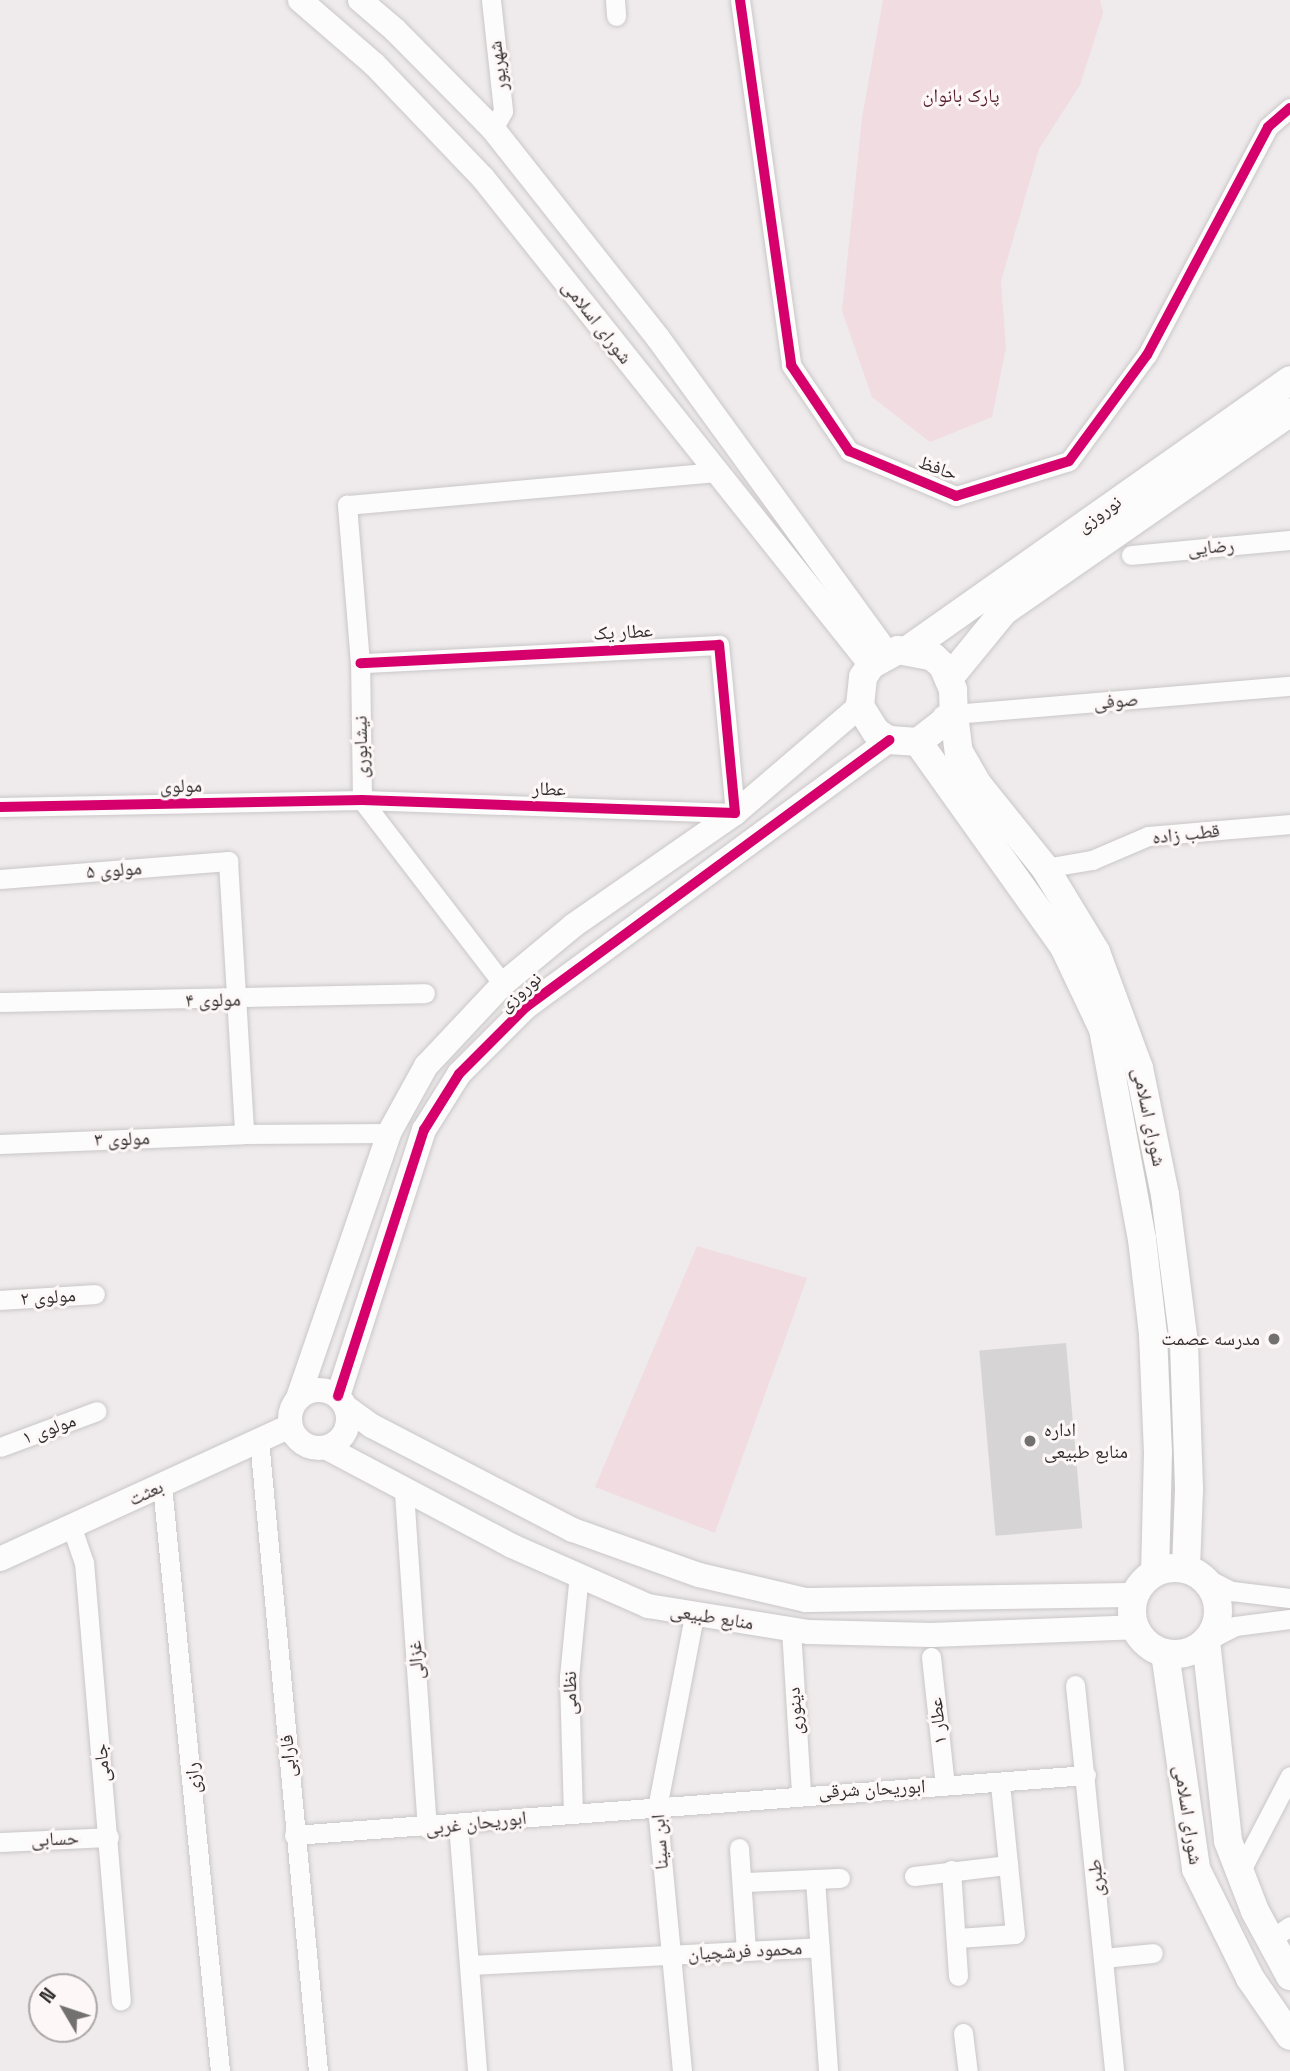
<!DOCTYPE html>
<html>
<head>
<meta charset="utf-8">
<style>
	body { margin:0 }
	#map { position:relative; width:1290px; height:2071px; overflow:hidden; background:#efebec; font-family:"Space Grotesk","Noto Naskh Arabic",sans-serif }
	div>[style] { position:absolute }
	[style*='--x'] { left:calc(var(--x)*1px); top:calc(var(--y)*1px); width:calc(var(--w)*1px); rotate:calc(var(--a)*1deg) }
	.green>* { inset:0; background:#f0dce1 }
	.building>* { inset:0; background:#d7d4d5; transform-origin:0 0 }
	.roads { filter:drop-shadow(0 0 2px #cac7c8) drop-shadow(0 0 2px #cac7c8) }
	.minor>* { height:19px; margin:-9.5px; padding:0 9.5px; transform-origin:9.5px; border-radius:9.5px; background:#fdfcfc }
	.tertiary>* { height:24px; margin:-12px; padding:0 12px; transform-origin:12px; border-radius:12px; background:#fdfcfc }
	.tertiary>.ring { margin:-12px; padding:0; box-sizing:content-box; background:none; border:24px solid #fdfcfc; border-radius:50% }
	.secondary>* { height:28px; margin:-14px; padding:0 14px; transform-origin:14px; border-radius:14px; background:#fdfcfc }
	.secondary>.ring { margin:-14px; padding:0; box-sizing:content-box; background:none; border:28px solid #fdfcfc; border-radius:50% }
	.cycleway>* { height:10px; margin:-5px; padding:0 5px; transform-origin:5px; border-radius:5px; background:#d6006c }
	.dots>* { width:19px; height:19px; translate:-50% -50%; box-sizing:border-box; border:4px solid #fef7f8; border-radius:50% }
	span { translate:-50% -50%; white-space:nowrap; text-align:center; line-height:1.15; -webkit-text-stroke:6px #fef7f8; paint-order:stroke }
	.street-label { font-size:19px; color:#302e2e }
	.park-label { font-size:19px; color:#571e31 }
	.poi-label { font-size:19px; color:#302e2e }
	.right { translate:-100% -50%; text-align:right }
	.left { translate:0 -50%; text-align:left }
	.north { position:absolute; left:28px; top:1973px; width:70px; height:70px; box-sizing:border-box; background:#fef7f8; border:2px solid #aca7a7; border-radius:50%; rotate:309deg; font-size:19px; font-weight:700; line-height:28px; text-align:center; color:#302e2e }
	.north::after { content:''; display:block; margin:auto; width:24px; height:32px; background:#737070; clip-path:polygon(50% 0,100% 100%,50% 72%,0 100%) }
</style>
</head>
<body>
<div id="map">
	<div class="green">
		<i style="clip-path:polygon(883px 0,1100px 0,1103px 13px,1080px 85px,1039px 149px,1001px 281px,1006px 348px,992px 417px,930px 442px,872px 397px,842px 311px,862px 118px)"></i>
		<i style="clip-path:polygon(697px 1246px,807px 1278px,715px 1533px,595px 1487px)"></i>
	</div>
	<div class="building">
		<i style="left:1066px;top:1343px;width:186px;height:87px;rotate:85deg"></i>
	</div>
	<div class="roads">
		<div class="minor">
			<i style="--x:491;--y:0;--w:112;--a:83.8"></i>
			<i style="--x:503;--y:111;--w:21;--a:119"></i>
			<i style="--x:615;--y:0;--w:16;--a:86"></i>
			<i style="--x:740;--y:0;--w:369;--a:82"></i>
			<i style="--x:791;--y:365;--w:104;--a:56"></i>
			<i style="--x:849;--y:451;--w:116;--a:22.8"></i>
			<i style="--x:956;--y:496;--w:118;--a:-17.2"></i>
			<i style="--x:1069;--y:461;--w:132;--a:-53.7"></i>
			<i style="--x:1147;--y:355;--w:258;--a:-62"></i>
			<i style="--x:1268;--y:127;--w:29;--a:-41"></i>
			<i style="--x:1131;--y:555;--w:160;--a:-5.4"></i>
			<i style="--x:942;--y:715;--w:349;--a:-4.8"></i>
			<i style="--x:0;--y:807;--w:362;--a:-1.1"></i>
			<i style="--x:362;--y:800;--w:373;--a:2"></i>
			<i style="--x:735;--y:813;--w:169;--a:-95.4"></i>
			<i style="--x:719;--y:645;--w:359;--a:177.1"></i>
			<i style="--x:1045;--y:868;--w:48;--a:-9.7"></i>
			<i style="--x:1092;--y:860;--w:61;--a:-23.2"></i>
			<i style="--x:1148;--y:836;--w:143;--a:-4.8"></i>
			<i style="--x:0;--y:879;--w:229;--a:-4.5"></i>
			<i style="--x:228;--y:861;--w:273;--a:86.6"></i>
			<i style="--x:503;--y:984;--w:232;--a:-127.5"></i>
			<i style="--x:362;--y:800;--w:137;--a:-90.8"></i>
			<i style="--x:360;--y:663;--w:159;--a:-94.7"></i>
			<i style="--x:347;--y:505;--w:370;--a:-5.1"></i>
			<i style="--x:0;--y:1002;--w:425;--a:-1.2"></i>
			<i style="--x:0;--y:1144;--w:244;--a:-2.3"></i>
			<i style="--x:244;--y:1134;--w:145;--a:-0.4"></i>
			<i style="--x:0;--y:1300;--w:95;--a:-3.6"></i>
			<i style="--x:259;--y:1440;--w:634;--a:84.66"></i>
			<i style="--x:0;--y:1447;--w:103;--a:-20.4"></i>
			<i style="--x:162;--y:1486;--w:588;--a:84.34"></i>
			<i style="--x:404;--y:1492;--w:337;--a:86.1"></i>
			<i style="--x:72;--y:1528;--w:36;--a:71"></i>
			<i style="--x:84;--y:1562;--w:440;--a:85.2"></i>
			<i style="--x:1200;--y:1575;--w:36;--a:27"></i>
			<i style="--x:1232;--y:1591;--w:58;--a:6.9"></i>
			<i style="--x:791;--y:1629;--w:164;--a:86.5"></i>
			<i style="--x:1206;--y:1641;--w:33;--a:-27"></i>
			<i style="--x:1235;--y:1626;--w:55;--a:-7.3"></i>
			<i style="--x:931;--y:1657;--w:129;--a:83.8"></i>
			<i style="--x:1075;--y:1685;--w:388;--a:84.2"></i>
			<i style="--x:573;--y:1814;--w:137;--a:-91.7"></i>
			<i style="--x:569;--y:1677;--w:104;--a:-84.5"></i>
			<i style="--x:458;--y:1823;--w:249;--a:85.6"></i>
			<i style="--x:294;--y:1835;--w:794;--a:-4.33"></i>
			<i style="--x:0;--y:1842;--w:109;--a:-2.6"></i>
			<i style="--x:739;--y:1848;--w:103;--a:86.1"></i>
			<i style="--x:951;--y:1870;--w:106;--a:86.2"></i>
			<i style="--x:1240;--y:1872;--w:108;--a:-62.5"></i>
			<i style="--x:914;--y:1876;--w:95;--a:-6.7"></i>
			<i style="--x:815;--y:1879;--w:192;--a:86.1"></i>
			<i style="--x:744;--y:1882;--w:96;--a:-2.4"></i>
			<i style="--x:958;--y:1938;--w:57;--a:-4"></i>
			<i style="--x:1015;--y:1934;--w:151;--a:-95.7"></i>
			<i style="--x:1270;--y:1940;--w:24;--a:-35"></i>
			<i style="--x:1103;--y:1958;--w:50;--a:-5.7"></i>
			<i style="--x:470;--y:1965;--w:350;--a:-2.9"></i>
			<i style="--x:963;--y:2033;--w:38;--a:83"></i>
			<i style="--x:682;--y:2071;--w:264;--a:-95.4"></i>
			<i style="--x:657;--y:1808;--w:196;--a:-79.1"></i>
		</div>
		<div class="tertiary">
			<i style="--x:300;--y:0;--w:98;--a:40.9"></i>
			<i style="--x:374;--y:64;--w:158;--a:46.3"></i>
			<i style="--x:483;--y:178;--w:623;--a:51.46"></i>
			<i style="--x:360;--y:0;--w:46;--a:40.6"></i>
			<i style="--x:395;--y:30;--w:139;--a:45.3"></i>
			<i style="--x:493;--y:129;--w:266;--a:51.7"></i>
			<i style="--x:658;--y:338;--w:389;--a:54"></i>
			<i class="ring" style="left:290px;top:1390px;width:34px;height:34px"></i>
			<i style="--x:338;--y:1396;--w:280;--a:-72.1"></i>
			<i style="--x:424;--y:1130;--w:66;--a:-58"></i>
			<i style="--x:459;--y:1074;--w:95;--a:-45"></i>
			<i style="--x:526;--y:1007;--w:451;--a:-36.3"></i>
			<i style="--x:298;--y:1398;--w:280;--a:-71"></i>
			<i style="--x:389;--y:1133;--w:77;--a:-61.1"></i>
			<i style="--x:426;--y:1066;--w:112;--a:-46.8"></i>
			<i style="--x:503;--y:984;--w:92;--a:-39.7"></i>
			<i style="--x:574;--y:925;--w:196;--a:-34.8"></i>
			<i style="--x:735;--y:813;--w:165;--a:-40.6"></i>
			<i style="--x:347;--y:1408;--w:31;--a:36"></i>
			<i style="--x:372;--y:1426;--w:226;--a:27.4"></i>
			<i style="--x:573;--y:1530;--w:134;--a:19.7"></i>
			<i style="--x:699;--y:1575;--w:110;--a:13.2"></i>
			<i style="--x:806;--y:1600;--w:328;--a:-0.9"></i>
			<i style="--x:327;--y:1448;--w:209;--a:27.9"></i>
			<i style="--x:512;--y:1546;--w:149;--a:23.8"></i>
			<i style="--x:648;--y:1606;--w:163;--a:9.2"></i>
			<i style="--x:809;--y:1632;--w:122;--a:1.4"></i>
			<i style="--x:931;--y:1635;--w:204;--a:-2.2"></i>
			<i style="--x:0;--y:1559;--w:319;--a:-24.6"></i>
		</div>
		<div class="secondary">
			<i style="--x:909;--y:649;--w:466;--a:-35.2"></i>
			<i style="--x:898;--y:650;--w:36;--a:11"></i>
			<i style="--x:933;--y:657;--w:13;--a:42"></i>
			<i style="--x:943;--y:666;--w:26;--a:67"></i>
			<i style="--x:953;--y:690;--w:24;--a:88"></i>
			<i style="--x:954;--y:714;--w:46;--a:142.1"></i>
			<i style="--x:918;--y:742;--w:29;--a:-176"></i>
			<i style="--x:889;--y:740;--w:15;--a:-148"></i>
			<i style="--x:876;--y:732;--w:31;--a:-122"></i>
			<i style="--x:860;--y:706;--w:29;--a:-84"></i>
			<i style="--x:863;--y:677;--w:14;--a:-56"></i>
			<i style="--x:871;--y:665;--w:31;--a:-29"></i>
			<i style="--x:950;--y:677;--w:85;--a:-50.7"></i>
			<i style="--x:1004;--y:611;--w:348;--a:-34.8"></i>
			<i style="--x:954;--y:714;--w:38;--a:83"></i>
			<i style="--x:959;--y:752;--w:39;--a:60"></i>
			<i style="--x:979;--y:786;--w:105;--a:51.2"></i>
			<i style="--x:1045;--y:868;--w:98;--a:58.7"></i>
			<i style="--x:1096;--y:952;--w:124;--a:69.7"></i>
			<i style="--x:1139;--y:1068;--w:130;--a:78.4"></i>
			<i style="--x:1165;--y:1195;--w:150;--a:82.7"></i>
			<i style="--x:1184;--y:1344;--w:146;--a:88"></i>
			<i style="--x:1189;--y:1490;--w:79;--a:92.2"></i>
			<i style="--x:918;--y:742;--w:252;--a:54.5"></i>
			<i style="--x:1064;--y:947;--w:91;--a:64.6"></i>
			<i style="--x:1103;--y:1029;--w:214;--a:79.5"></i>
			<i style="--x:1142;--y:1239;--w:96;--a:83.4"></i>
			<i style="--x:1153;--y:1334;--w:118;--a:87.6"></i>
			<i style="--x:1158;--y:1452;--w:120;--a:91.4"></i>
			<i class="ring" style="left:1132px;top:1568px;width:58px;height:58px"></i>
			<i style="--x:1206;--y:1641;--w:201;--a:83.7"></i>
			<i style="--x:1228;--y:1841;--w:75;--a:68.9"></i>
			<i style="--x:1255;--y:1911;--w:74;--a:61.7"></i>
			<i style="--x:1165;--y:1653;--w:218;--a:81.8"></i>
			<i style="--x:1196;--y:1869;--w:122;--a:63.6"></i>
			<i style="--x:1250;--y:1978;--w:70;--a:55.4"></i>
		</div>
	</div>
	<div class="cycleway">
		<i style="--x:740;--y:0;--w:369;--a:82"></i>
		<i style="--x:791;--y:365;--w:104;--a:56"></i>
		<i style="--x:849;--y:451;--w:116;--a:22.8"></i>
		<i style="--x:956;--y:496;--w:118;--a:-17.2"></i>
		<i style="--x:1069;--y:461;--w:132;--a:-53.7"></i>
		<i style="--x:1147;--y:355;--w:258;--a:-62"></i>
		<i style="--x:1268;--y:127;--w:29;--a:-41"></i>
		<i style="--x:0;--y:807;--w:362;--a:-1.1"></i>
		<i style="--x:362;--y:800;--w:373;--a:2"></i>
		<i style="--x:735;--y:813;--w:169;--a:-95.4"></i>
		<i style="--x:719;--y:645;--w:359;--a:177.1"></i>
		<i style="--x:338;--y:1396;--w:280;--a:-72.1"></i>
		<i style="--x:424;--y:1130;--w:66;--a:-58"></i>
		<i style="--x:459;--y:1074;--w:95;--a:-45"></i>
		<i style="--x:526;--y:1007;--w:451;--a:-36.3"></i>
	</div>
	<div class="dots">
		<i style="left:1274px;top:1339px;background:#737070"></i>
		<i style="left:1030px;top:1441px;background:#737070"></i>
	</div>
	<div class="street-label">
		<span style="left:498px;top:66px;rotate:-97deg">شهریور</span>
		<span style="left:597px;top:322px;rotate:52deg">شورای اسلامی</span>
		<span style="left:938px;top:468px;rotate:20deg">حافظ</span>
		<span style="left:1099px;top:514px;rotate:-35deg">نوروزی</span>
		<span style="left:1211px;top:547px;rotate:-5deg">رضایی</span>
		<span style="left:623px;top:632px;rotate:-3deg">عطار یک</span>
		<span style="left:1116px;top:701px;rotate:-5deg">صوفی</span>
		<span style="left:361px;top:747px;rotate:-91deg">نیشابوری</span>
		<span style="left:181px;top:786px;rotate:-1deg">مولوی</span>
		<span style="left:549px;top:789px;rotate:2deg">عطار</span>
		<span style="left:1186px;top:834px;rotate:-6deg">قطب زاده</span>
		<span style="left:114px;top:870px;rotate:-4deg">مولوی ۵</span>
		<span style="left:520px;top:992px;rotate:-41deg">نوروزی</span>
		<span style="left:213px;top:1000px;rotate:-1deg">مولوی ۴</span>
		<span style="left:1149px;top:1117px;rotate:78deg">شورای اسلامی</span>
		<span style="left:122px;top:1139px;rotate:-2deg">مولوی ۳</span>
		<span style="left:48px;top:1297px;rotate:-4deg">مولوی ۲</span>
		<span style="left:49px;top:1429px;rotate:-20deg">مولوی ۱</span>
		<span style="left:146px;top:1493px;rotate:-25deg">بعثت</span>
		<span style="left:712px;top:1617px;rotate:9deg">منابع طبیعی</span>
		<span style="left:416px;top:1660px;rotate:-94deg">غزالی</span>
		<span style="left:570px;top:1693px;rotate:-90deg">نظامی</span>
		<span style="left:795px;top:1711px;rotate:-94deg">دینوری</span>
		<span style="left:938px;top:1721px;rotate:-96deg">عطار ۱</span>
		<span style="left:288px;top:1756px;rotate:-94deg">فارابی</span>
		<span style="left:102px;top:1763px;rotate:-95deg">جامی</span>
		<span style="left:193px;top:1778px;rotate:-95deg">رازی</span>
		<span style="left:872px;top:1789px;rotate:-3deg">ابوریحان شرقی</span>
		<span style="left:1188px;top:1815px;rotate:81deg">شورای اسلامی</span>
		<span style="left:476px;top:1823px;rotate:-6deg">ابوریحان غربی</span>
		<span style="left:55px;top:1839px;rotate:-2deg">حسابی</span>
		<span style="left:660px;top:1842px;rotate:-94deg">ابن سینا</span>
		<span style="left:1096px;top:1878px;rotate:-95deg">طبری</span>
		<span style="left:745px;top:1951px;rotate:-3deg">محمود فرشچیان</span>
	</div>
	<div class="park-label">
		<span style="left:961px;top:96px">پارک بانوان</span>
	</div>
	<div class="poi-label">
		<span class="right" style="left:1260px;top:1339px">مدرسه عصمت</span>
		<span class="left" style="left:1044px;top:1441px">اداره<br>منابع طبیعی</span>
	</div>
	<div class="north">N</div>
</div>
</body>
</html>
